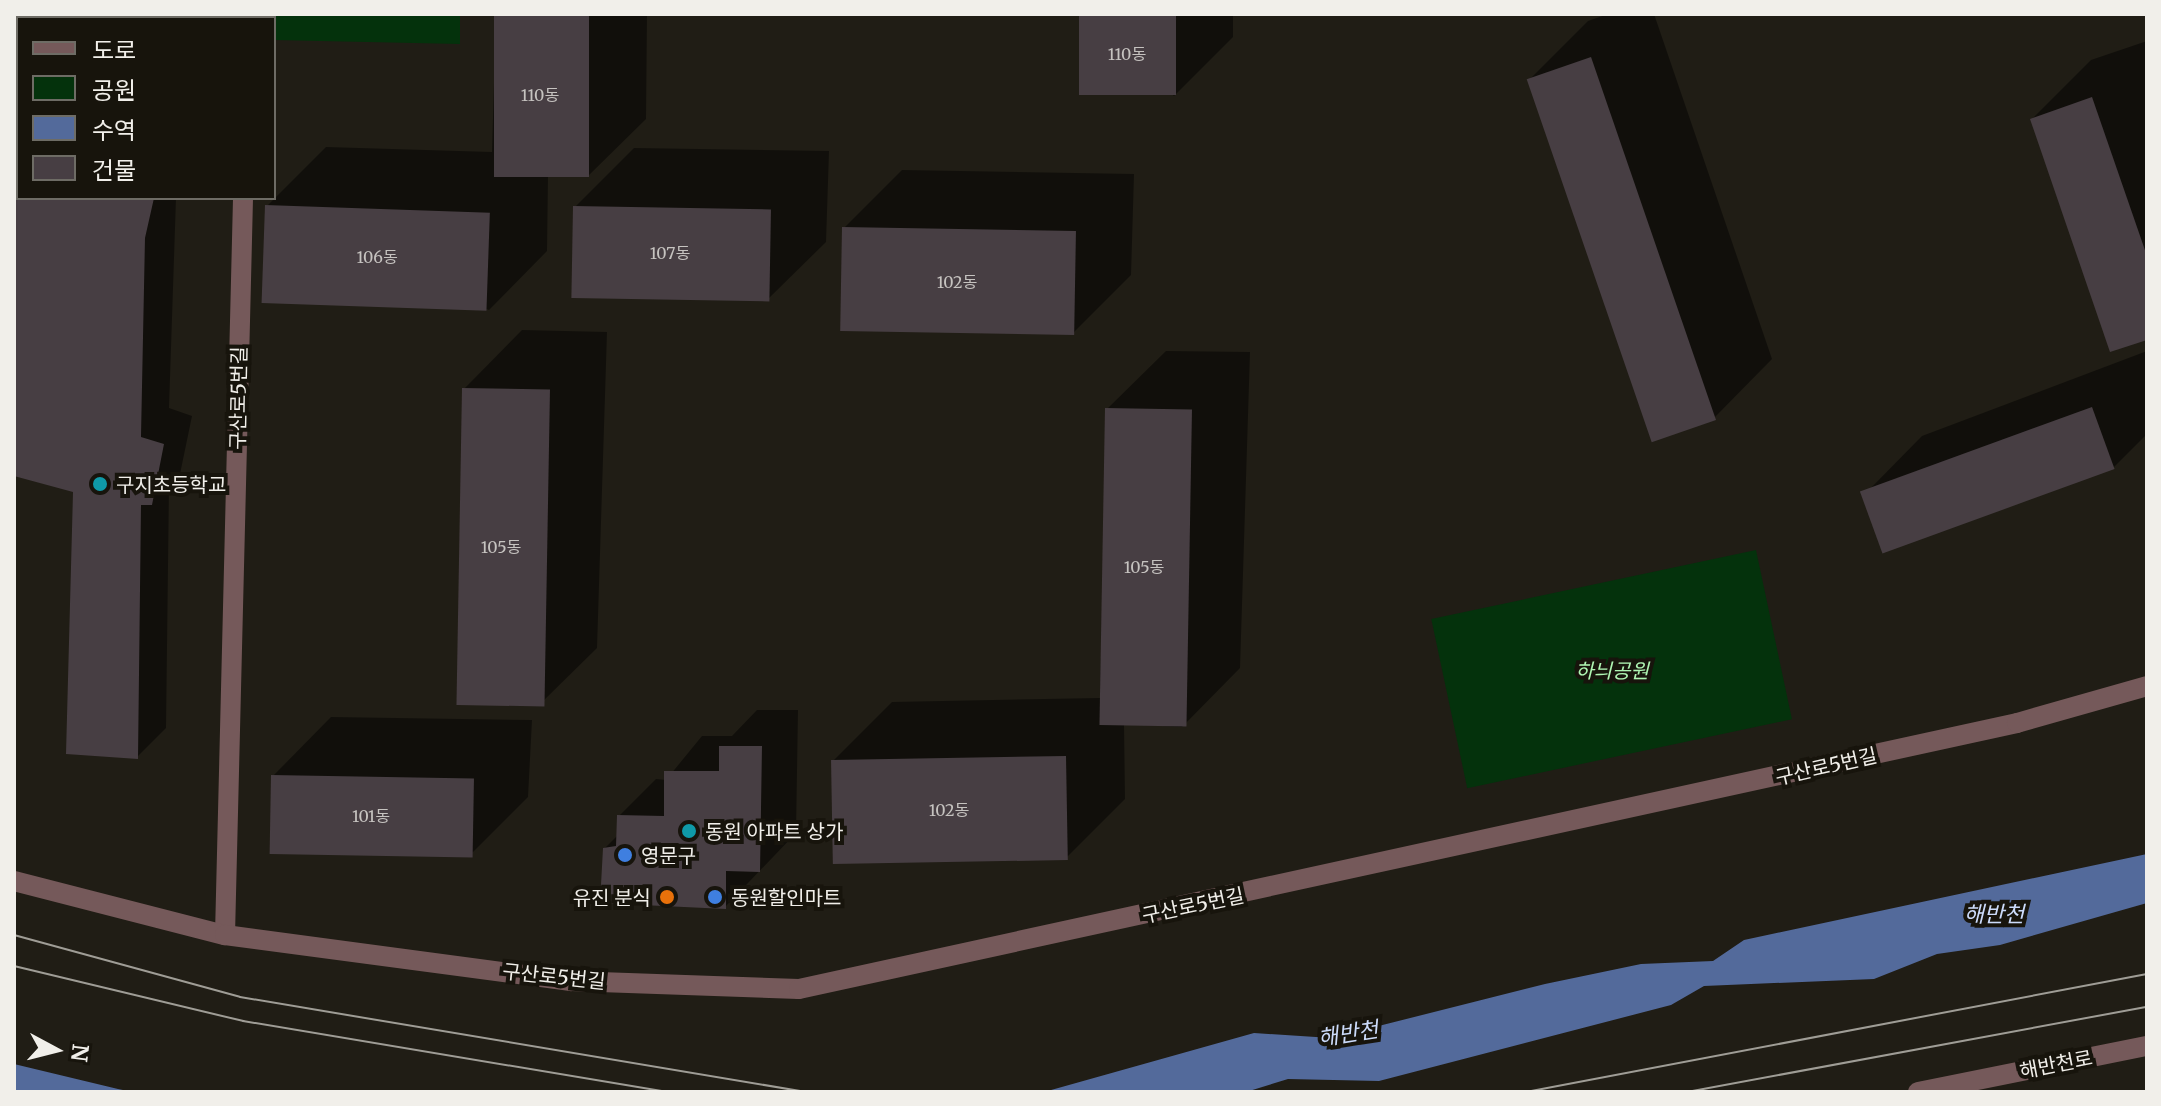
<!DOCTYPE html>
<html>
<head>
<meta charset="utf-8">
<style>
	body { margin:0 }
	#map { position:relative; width:2161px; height:1106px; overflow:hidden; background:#201d15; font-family:Merriweather,"Noto Sans KR",serif }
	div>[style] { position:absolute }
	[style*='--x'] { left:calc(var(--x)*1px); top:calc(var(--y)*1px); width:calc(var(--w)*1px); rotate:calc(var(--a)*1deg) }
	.green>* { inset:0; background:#04320c; transform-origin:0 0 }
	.water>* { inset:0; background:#536a9b }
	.shadow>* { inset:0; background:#0007 }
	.building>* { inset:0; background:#473e43; transform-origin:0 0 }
	.minor>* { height:20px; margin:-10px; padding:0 10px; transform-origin:10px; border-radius:10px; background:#75595a }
	.tertiary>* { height:20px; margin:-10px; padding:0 10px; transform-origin:10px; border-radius:10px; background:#75595a }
	.tram>* { height:2px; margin:-1px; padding:0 1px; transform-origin:1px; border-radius:1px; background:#9f9d96 }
	.dots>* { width:22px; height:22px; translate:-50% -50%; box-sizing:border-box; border:4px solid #17140c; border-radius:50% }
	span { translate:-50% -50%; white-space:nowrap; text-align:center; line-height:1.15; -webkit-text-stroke:8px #17140c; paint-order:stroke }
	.number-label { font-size:16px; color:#c6c3c0 }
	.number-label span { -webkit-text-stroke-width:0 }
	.street-label { font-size:20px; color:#f1efea }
	.poi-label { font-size:20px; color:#f1efea }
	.left { translate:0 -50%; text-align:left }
	.right { translate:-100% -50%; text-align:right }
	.park-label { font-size:20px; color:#aff5b3; font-style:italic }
	.water-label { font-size:22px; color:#ccdbfa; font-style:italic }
	.frame { position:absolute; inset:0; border:16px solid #f1efea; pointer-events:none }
	.legend { position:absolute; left:16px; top:16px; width:260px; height:184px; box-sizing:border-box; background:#17140c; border:2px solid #6e6c65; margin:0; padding:10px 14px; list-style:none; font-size:24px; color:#f1efea }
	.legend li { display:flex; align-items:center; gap:16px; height:40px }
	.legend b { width:40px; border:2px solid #6e6c65 }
	.north { position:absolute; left:16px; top:1010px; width:80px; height:80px; -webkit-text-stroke:6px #17140c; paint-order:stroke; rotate:97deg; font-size:22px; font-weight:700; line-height:32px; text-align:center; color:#f1efea }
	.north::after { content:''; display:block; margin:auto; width:28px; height:36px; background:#f1efea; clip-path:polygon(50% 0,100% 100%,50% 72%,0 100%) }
</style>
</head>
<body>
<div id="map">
	<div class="green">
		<i style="clip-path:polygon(249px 14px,460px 14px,460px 44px,274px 40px,274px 18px)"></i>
		<i style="left:1756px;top:550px;width:173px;height:332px;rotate:78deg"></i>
	</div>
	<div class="water">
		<i style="clip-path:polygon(2147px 854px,2147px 903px,2000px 945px,1937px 954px,1874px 979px,1704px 986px,1671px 1005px,1379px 1081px,1288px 1079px,1246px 1092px,1044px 1092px,1254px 1033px,1331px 1038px,1545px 984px,1641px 964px,1713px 961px,1744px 940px)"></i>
		<i style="clip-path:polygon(14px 1064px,118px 1089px,133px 1092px,14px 1092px)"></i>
	</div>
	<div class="shadow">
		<i style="clip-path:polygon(496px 14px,647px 14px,646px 119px,587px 177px,548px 176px,547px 251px,489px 310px,267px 206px,326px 147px,492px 152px)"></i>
		<i style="clip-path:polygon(1081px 14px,1233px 14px,1233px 37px,1174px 96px)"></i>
		<i style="clip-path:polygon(1608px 14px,1654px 14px,1772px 359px,1714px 418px,1529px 80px,1588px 21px)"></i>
		<i style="clip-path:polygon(2147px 41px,2147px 338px,2032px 119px,2091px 60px)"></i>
		<i style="clip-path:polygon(634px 148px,829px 151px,826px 242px,767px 300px,575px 207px)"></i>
		<i style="clip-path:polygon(902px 170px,1134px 174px,1131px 275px,1072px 334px,844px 228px)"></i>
		<i style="clip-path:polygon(18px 183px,18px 198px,176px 198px,169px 408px,192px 416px,180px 474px,169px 485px,166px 728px,137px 757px,75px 490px,14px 474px)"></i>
		<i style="clip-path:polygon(522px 330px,607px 332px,597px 648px,538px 706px,464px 389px)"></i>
		<i style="clip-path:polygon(1166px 351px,1250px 352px,1240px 668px,1182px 727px,1124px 724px,1125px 799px,1066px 858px,833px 761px,892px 702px,1100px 698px,1107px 409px)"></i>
		<i style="clip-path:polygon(2147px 351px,2147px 434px,2114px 467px,1864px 495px,1922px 436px)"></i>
		<i style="clip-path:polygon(757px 710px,798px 710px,796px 833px,725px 907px,605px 848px,618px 835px,619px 816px,656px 779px,666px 780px,702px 736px,732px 736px)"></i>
		<i style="clip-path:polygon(331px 717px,532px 720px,528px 797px,469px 856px,273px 776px)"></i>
	</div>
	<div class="building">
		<i style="left:494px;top:14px;width:95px;height:163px"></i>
		<i style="left:1079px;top:14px;width:97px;height:81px"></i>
		<i style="left:1591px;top:57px;width:384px;height:68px;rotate:71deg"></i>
		<i style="clip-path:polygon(2092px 97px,2147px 256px,2147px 340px,2110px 352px,2030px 119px)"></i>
		<i style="clip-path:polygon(14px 198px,154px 198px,145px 238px,141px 437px,164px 444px,152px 505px,141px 505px,138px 759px,66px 754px,73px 492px,14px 476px)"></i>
		<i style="left:265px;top:205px;width:225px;height:98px;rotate:2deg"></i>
		<i style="left:573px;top:206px;width:198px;height:92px;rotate:1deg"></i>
		<i style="left:842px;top:227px;width:234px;height:104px;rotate:1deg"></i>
		<i style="left:462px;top:388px;width:88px;height:317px;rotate:1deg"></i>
		<i style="left:2092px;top:407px;width:66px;height:247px;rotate:70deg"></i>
		<i style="left:1105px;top:408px;width:87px;height:317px;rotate:1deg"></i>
		<i style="clip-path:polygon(719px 746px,762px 746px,760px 872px,726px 871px,726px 909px,600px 903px,603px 848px,616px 846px,617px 815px,664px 816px,664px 771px,719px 771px)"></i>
		<i style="left:1066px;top:756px;width:104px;height:235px;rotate:89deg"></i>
		<i style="left:271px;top:775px;width:203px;height:79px;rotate:1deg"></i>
	</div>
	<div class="minor">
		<i style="--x:246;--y:14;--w:4;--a:90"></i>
		<i style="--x:14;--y:83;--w:4;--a:0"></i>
		<i style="--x:225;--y:935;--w:737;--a:-88.6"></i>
	</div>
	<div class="tertiary">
		<i style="--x:14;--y:881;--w:218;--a:14.4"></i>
		<i style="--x:225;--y:935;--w:349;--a:7.6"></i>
		<i style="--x:571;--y:981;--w:228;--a:2"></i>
		<i style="--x:799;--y:989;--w:1247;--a:-12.32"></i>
		<i style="--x:2017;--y:723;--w:135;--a:-15.9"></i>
		<i style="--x:1918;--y:1092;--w:234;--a:-11.4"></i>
	</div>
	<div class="tram">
		<i style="--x:14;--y:935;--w:234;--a:15.3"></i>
		<i style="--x:240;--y:997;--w:574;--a:9.53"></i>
		<i style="--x:14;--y:966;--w:236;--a:13.5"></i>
		<i style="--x:243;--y:1021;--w:429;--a:9.5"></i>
		<i style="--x:1526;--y:1092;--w:632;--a:-10.76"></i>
		<i style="--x:1687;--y:1092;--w:468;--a:-10.5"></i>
	</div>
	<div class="dots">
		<i style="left:100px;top:484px;background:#0f9aa8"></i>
		<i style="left:689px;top:831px;background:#0f9aa8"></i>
		<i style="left:625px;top:855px;background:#3f7fe0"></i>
		<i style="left:667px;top:897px;background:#e8710a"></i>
		<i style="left:715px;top:897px;background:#3f7fe0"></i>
	</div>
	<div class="number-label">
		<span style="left:1127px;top:54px">110동</span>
		<span style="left:540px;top:95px">110동</span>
		<span style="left:670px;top:253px">107동</span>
		<span style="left:377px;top:257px">106동</span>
		<span style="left:957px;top:282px">102동</span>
		<span style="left:501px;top:547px">105동</span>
		<span style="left:1144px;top:567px">105동</span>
		<span style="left:949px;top:810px">102동</span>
		<span style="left:371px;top:816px">101동</span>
	</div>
	<div class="street-label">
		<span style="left:238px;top:398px;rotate:-89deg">구산로5번길</span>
		<span style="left:1826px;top:766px;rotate:-13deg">구산로5번길</span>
		<span style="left:1193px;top:905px;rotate:-12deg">구산로5번길</span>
		<span style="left:554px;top:976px;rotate:6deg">구산로5번길</span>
		<span style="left:2056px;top:1064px;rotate:-11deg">해반천로</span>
	</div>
	<div class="poi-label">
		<span class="left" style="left:116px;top:484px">구지초등학교</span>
		<span class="left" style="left:705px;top:831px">동원 아파트 상가</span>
		<span class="left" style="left:641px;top:855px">영문구</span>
		<span class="right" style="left:651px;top:897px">유진 분식</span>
		<span class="left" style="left:731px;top:897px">동원할인마트</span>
	</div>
	<div class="park-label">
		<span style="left:1612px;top:670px">하늬공원</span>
	</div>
	<div class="water-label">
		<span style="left:1994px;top:915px">해반천</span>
		<span style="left:1348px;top:1034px;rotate:-9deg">해반천</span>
	</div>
	<div class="frame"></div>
	<ul class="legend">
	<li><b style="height:10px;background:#75595a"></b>도로</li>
	<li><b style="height:22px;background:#04320c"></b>공원</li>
	<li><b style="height:22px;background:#536a9b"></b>수역</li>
	<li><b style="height:22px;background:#473e43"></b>건물</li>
	</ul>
	<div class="north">N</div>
</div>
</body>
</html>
